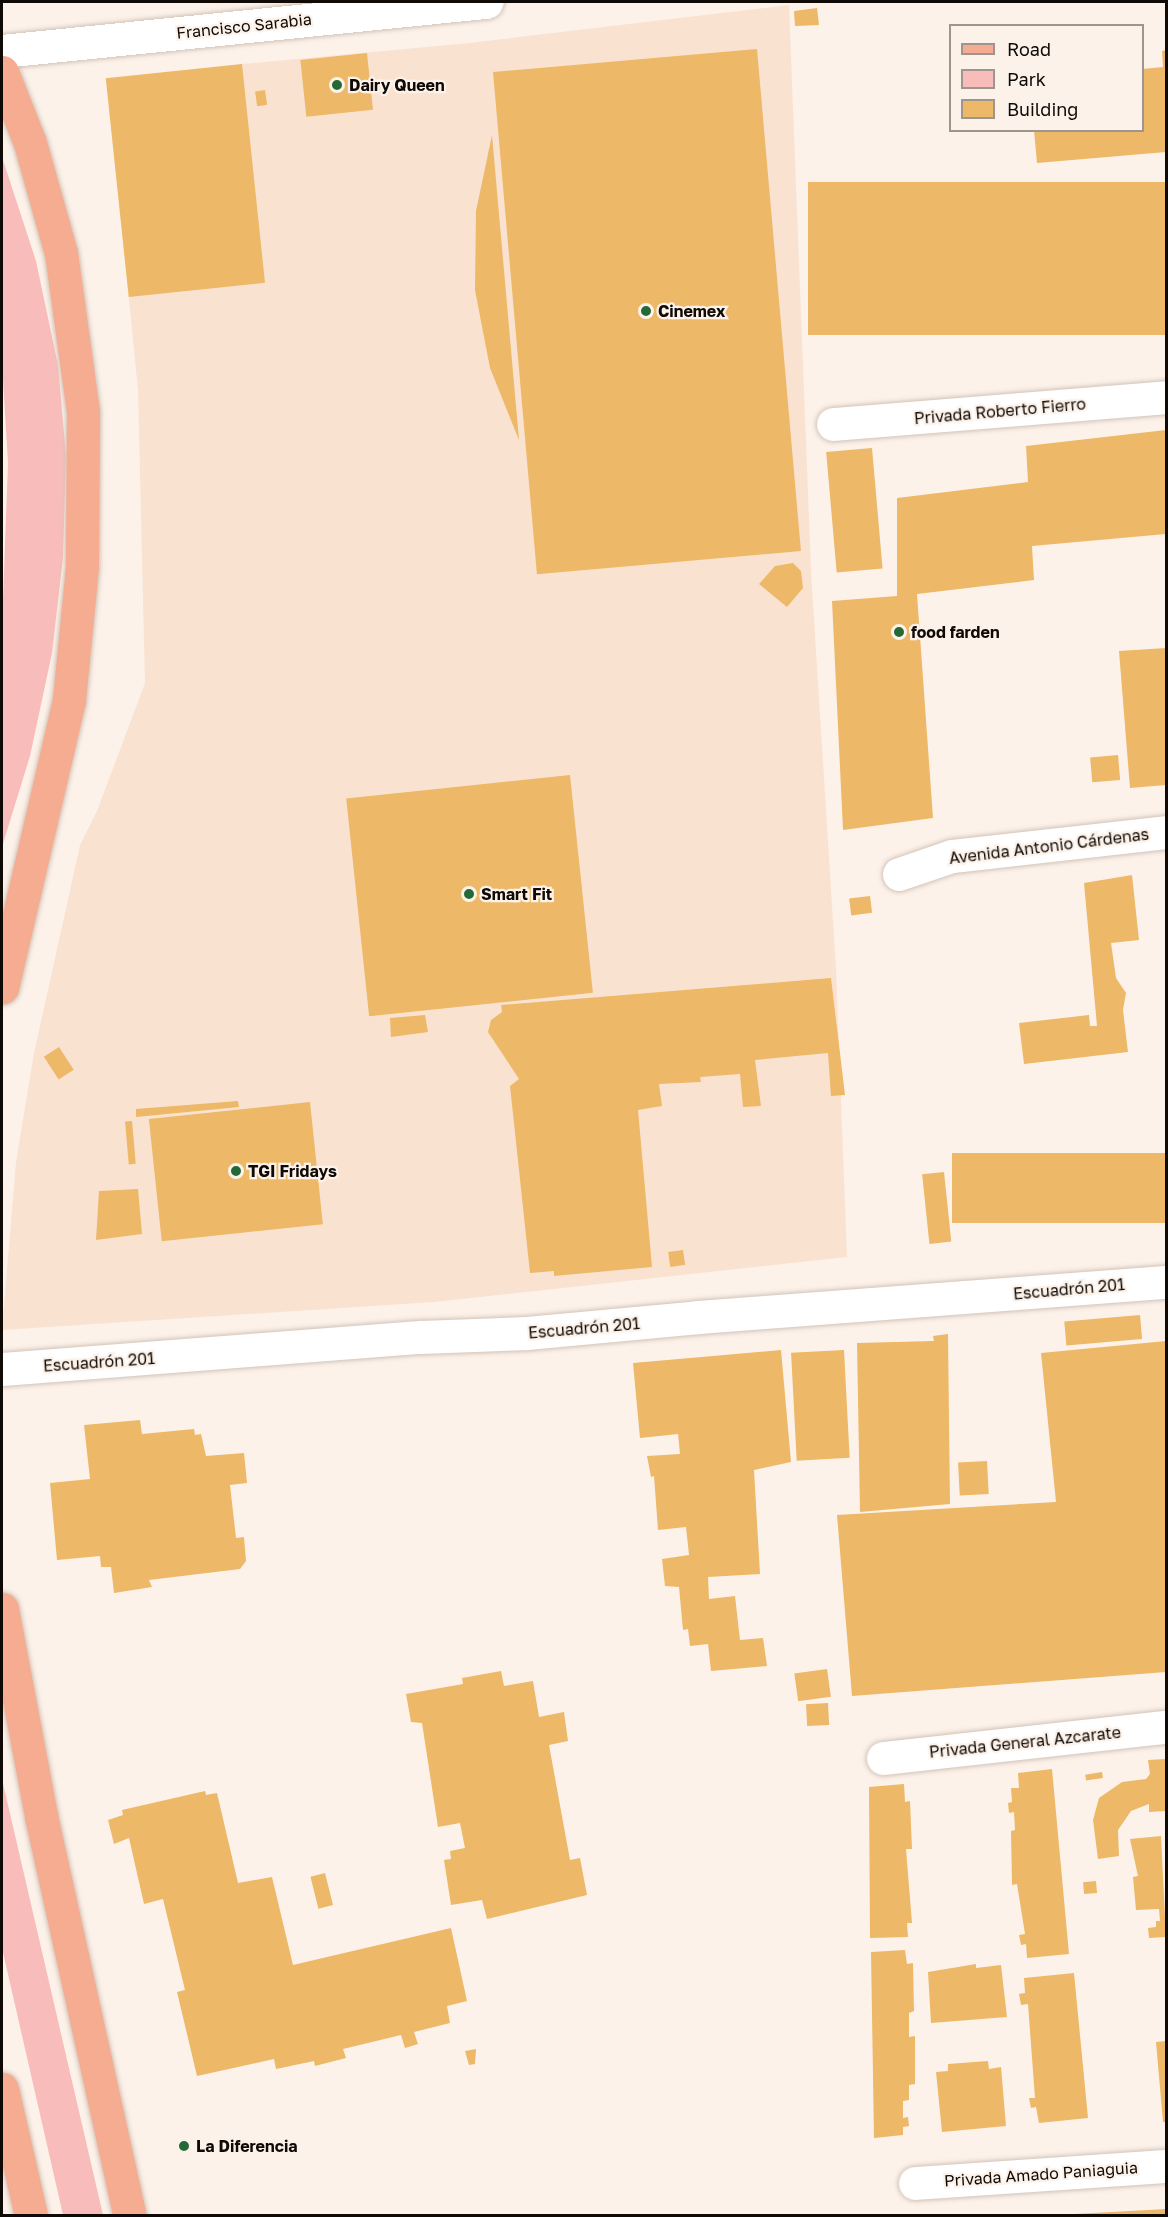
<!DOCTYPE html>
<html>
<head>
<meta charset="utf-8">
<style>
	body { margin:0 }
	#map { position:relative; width:1168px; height:2217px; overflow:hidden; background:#fcf2ea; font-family:"Golos Text",sans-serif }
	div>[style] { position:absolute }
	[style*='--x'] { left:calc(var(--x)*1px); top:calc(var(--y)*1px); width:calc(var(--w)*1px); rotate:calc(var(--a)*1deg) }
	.built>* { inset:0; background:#fae2d0 }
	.green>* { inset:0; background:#f8bdba }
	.building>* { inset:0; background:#edb867; transform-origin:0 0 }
	.roads { filter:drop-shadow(0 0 2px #d4c3b6) drop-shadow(0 0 2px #d4c3b6) }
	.minor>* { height:33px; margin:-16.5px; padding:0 16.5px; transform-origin:16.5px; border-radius:16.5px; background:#fff }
	.major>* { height:33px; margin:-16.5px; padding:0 16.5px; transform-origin:16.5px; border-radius:16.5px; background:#f5ac91 }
	.dots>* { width:16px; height:16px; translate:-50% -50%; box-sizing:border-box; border:3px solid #fcf2ea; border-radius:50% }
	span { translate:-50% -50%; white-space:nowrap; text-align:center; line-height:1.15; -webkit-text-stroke:4.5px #fcf2ea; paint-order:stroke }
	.street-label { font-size:16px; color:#100a06 }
	.poi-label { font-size:16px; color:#100a06; font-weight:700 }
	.left { translate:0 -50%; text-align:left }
	.frame { position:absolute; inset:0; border:3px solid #100a06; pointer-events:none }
	.legend { position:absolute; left:949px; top:24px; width:195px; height:108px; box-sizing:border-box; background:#fcf2ea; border:2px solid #9e958f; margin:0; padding:8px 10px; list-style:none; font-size:18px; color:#100a06 }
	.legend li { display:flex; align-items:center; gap:12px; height:30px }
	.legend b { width:30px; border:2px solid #9e958f }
</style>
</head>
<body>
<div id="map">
	<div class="built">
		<i style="clip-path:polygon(789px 5px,811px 571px,836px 969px,847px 1257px,434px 1302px,2px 1330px,16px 1162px,34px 1053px,80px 845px,97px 811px,145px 683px,138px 390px,122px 229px,242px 64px,469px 43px)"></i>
	</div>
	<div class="green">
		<i style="clip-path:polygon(2px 157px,36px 261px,58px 365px,66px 456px,63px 558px,52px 653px,30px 756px,2px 847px,2px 626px,8px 463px,2px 363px)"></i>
		<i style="clip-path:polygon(2px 1779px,103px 2215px,63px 2215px,2px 1948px)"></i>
	</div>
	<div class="building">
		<i style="clip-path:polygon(817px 8px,819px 25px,795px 26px,794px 11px)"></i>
		<i style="left:757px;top:49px;width:504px;height:265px;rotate:85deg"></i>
		<i style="clip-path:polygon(1166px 50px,1166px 152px,1037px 163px,1034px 130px,1142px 130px,1142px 69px,1163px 67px,1162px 51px)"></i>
		<i style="left:367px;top:53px;width:57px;height:67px;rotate:84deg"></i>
		<i style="left:242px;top:64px;width:220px;height:137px;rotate:84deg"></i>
		<i style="left:265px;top:90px;width:15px;height:10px;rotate:82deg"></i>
		<i style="clip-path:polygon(492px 135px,519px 440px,490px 368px,475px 290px,476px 211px)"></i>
		<i style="left:1166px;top:182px;width:153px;height:358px;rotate:90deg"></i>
		<i style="clip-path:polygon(1166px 430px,1166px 534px,1032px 546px,1034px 580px,917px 594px,933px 818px,843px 830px,832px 601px,897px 596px,897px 498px,1028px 482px,1026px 446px)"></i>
		<i style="left:872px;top:448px;width:121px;height:46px;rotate:85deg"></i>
		<i style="clip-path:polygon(793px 563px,801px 571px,803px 588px,787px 607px,759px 584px,775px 566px)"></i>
		<i style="clip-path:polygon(1166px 648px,1166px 785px,1130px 788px,1119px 651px)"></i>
		<i style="left:1118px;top:755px;width:25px;height:28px;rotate:85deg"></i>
		<i style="left:570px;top:775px;width:219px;height:225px;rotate:84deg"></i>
		<i style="clip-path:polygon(1132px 875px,1139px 940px,1111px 943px,1116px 978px,1126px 993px,1123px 1010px,1128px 1052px,1024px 1064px,1019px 1023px,1089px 1015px,1090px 1026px,1097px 1026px,1084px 883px)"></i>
		<i style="left:870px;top:896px;width:17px;height:21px;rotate:83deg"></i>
		<i style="clip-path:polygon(831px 978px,845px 1095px,831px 1096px,828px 1053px,755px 1060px,761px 1106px,743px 1107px,740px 1074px,700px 1077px,701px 1082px,659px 1084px,662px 1106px,638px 1110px,652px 1267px,554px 1276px,554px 1271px,530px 1273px,510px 1086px,519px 1079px,488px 1032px,491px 1020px,502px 1012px,501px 1005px)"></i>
		<i style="clip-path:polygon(425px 1015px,428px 1032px,391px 1037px,390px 1018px)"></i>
		<i style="left:59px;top:1047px;width:27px;height:18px;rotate:57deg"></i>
		<i style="clip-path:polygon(238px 1101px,239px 1107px,136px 1117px,136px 1109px)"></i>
		<i style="left:310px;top:1102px;width:123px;height:162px;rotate:84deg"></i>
		<i style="left:132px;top:1121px;width:43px;height:7px;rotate:85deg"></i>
		<i style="left:1166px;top:1153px;width:70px;height:214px;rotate:90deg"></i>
		<i style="left:944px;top:1172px;width:70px;height:22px;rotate:84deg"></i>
		<i style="clip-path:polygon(138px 1189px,142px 1234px,96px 1240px,99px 1191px)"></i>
		<i style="left:683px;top:1250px;width:15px;height:15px;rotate:82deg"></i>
		<i style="left:1140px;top:1315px;width:24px;height:76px;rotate:85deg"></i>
		<i style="clip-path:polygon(948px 1334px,950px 1504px,860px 1512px,857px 1343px,934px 1341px,933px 1336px)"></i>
		<i style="clip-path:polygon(1166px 1341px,1166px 1672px,852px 1696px,837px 1515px,1056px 1502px,1041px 1353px)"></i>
		<i style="clip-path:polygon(781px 1350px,791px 1462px,754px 1470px,760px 1574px,708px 1577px,709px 1599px,735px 1596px,740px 1640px,763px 1638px,767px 1666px,711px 1671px,708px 1644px,690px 1646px,688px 1629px,683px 1630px,679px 1587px,665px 1586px,662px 1559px,689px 1555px,686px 1527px,658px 1530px,654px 1476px,651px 1477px,647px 1456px,680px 1454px,678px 1434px,640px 1438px,633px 1363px)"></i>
		<i style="left:844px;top:1350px;width:108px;height:53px;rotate:87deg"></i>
		<i style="clip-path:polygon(140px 1420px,142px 1434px,194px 1429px,195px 1435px,201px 1434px,206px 1456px,244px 1453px,247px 1483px,230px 1485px,236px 1538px,244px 1537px,246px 1561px,240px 1569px,149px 1580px,152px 1587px,114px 1593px,111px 1567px,101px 1567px,100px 1556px,57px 1560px,50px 1483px,90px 1479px,84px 1425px)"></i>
		<i style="left:987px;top:1461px;width:33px;height:29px;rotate:87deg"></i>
		<i style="left:827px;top:1669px;width:28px;height:33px;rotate:82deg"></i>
		<i style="clip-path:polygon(501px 1671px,504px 1686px,533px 1681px,539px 1717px,564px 1712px,568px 1741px,549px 1745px,570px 1860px,580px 1858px,587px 1895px,487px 1919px,482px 1900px,451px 1905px,444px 1860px,451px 1859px,450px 1851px,465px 1848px,460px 1823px,438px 1827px,422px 1723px,411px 1722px,406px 1694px,463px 1684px,462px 1678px)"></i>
		<i style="left:828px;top:1703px;width:22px;height:22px;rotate:87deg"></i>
		<i style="clip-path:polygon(1166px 1759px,1166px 1811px,1149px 1812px,1149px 1804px,1131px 1811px,1118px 1830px,1119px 1856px,1098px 1859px,1093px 1820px,1099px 1798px,1122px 1782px,1146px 1779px,1150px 1774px,1148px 1760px)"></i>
		<i style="clip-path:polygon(1052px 1769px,1069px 1954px,1027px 1958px,1026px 1944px,1021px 1945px,1019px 1935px,1025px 1934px,1017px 1884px,1012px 1885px,1011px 1831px,1015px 1830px,1014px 1812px,1009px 1813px,1008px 1803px,1012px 1802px,1011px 1788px,1019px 1788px,1018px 1773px)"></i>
		<i style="left:1102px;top:1772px;width:6px;height:17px;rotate:81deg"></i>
		<i style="clip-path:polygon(904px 1784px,905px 1802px,910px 1801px,912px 1849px,906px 1849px,912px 1923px,907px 1923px,908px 1937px,870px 1938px,869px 1787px)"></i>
		<i style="clip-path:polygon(205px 1791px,206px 1795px,217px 1793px,238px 1883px,272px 1877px,293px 1965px,451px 1928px,467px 2001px,447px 2006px,450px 2023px,414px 2032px,418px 2044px,405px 2048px,401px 2035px,343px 2049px,346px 2058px,315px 2066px,314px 2061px,276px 2069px,274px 2059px,197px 2076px,177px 1992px,185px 1990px,163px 1899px,144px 1904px,129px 1838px,114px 1844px,108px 1820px,123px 1815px,122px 1810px)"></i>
		<i style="clip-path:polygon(1161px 1836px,1166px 1937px,1149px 1938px,1148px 1928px,1156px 1927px,1156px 1921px,1160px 1921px,1159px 1909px,1136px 1910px,1133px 1877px,1138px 1876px,1130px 1839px)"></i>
		<i style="left:325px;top:1873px;width:33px;height:15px;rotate:76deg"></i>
		<i style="left:1096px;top:1881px;width:12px;height:13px;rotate:85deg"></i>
		<i style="clip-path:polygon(905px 1950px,907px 1964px,913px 1963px,914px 2011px,909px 2013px,909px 2037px,915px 2036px,915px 2084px,909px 2085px,909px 2100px,903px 2101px,903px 2118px,908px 2117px,909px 2126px,903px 2127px,903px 2135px,874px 2138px,871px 1952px)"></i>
		<i style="clip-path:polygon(976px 1964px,976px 1968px,1001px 1965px,1007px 2017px,931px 2023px,928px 1972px)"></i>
		<i style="clip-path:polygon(1074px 1973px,1088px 2118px,1039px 2123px,1036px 2107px,1031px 2108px,1029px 2098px,1035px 2098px,1028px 2004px,1021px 2005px,1019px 1994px,1025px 1993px,1024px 1978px)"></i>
		<i style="clip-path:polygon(1166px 2041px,1166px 2122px,1163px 2122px,1156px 2042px)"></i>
		<i style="clip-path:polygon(476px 2049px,475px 2064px,469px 2065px,465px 2051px)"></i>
		<i style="clip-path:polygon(988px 2061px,989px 2069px,1001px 2067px,1006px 2126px,942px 2132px,936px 2072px,948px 2071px,948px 2064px)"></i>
		<i style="clip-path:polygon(1166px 2209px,1166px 2216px,1076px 2216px,1075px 2214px)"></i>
	</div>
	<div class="roads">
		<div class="minor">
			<i style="--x:2;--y:51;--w:487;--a:-5.8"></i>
			<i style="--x:833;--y:424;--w:334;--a:-4.6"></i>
			<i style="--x:899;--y:874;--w:56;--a:-18.8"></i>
			<i style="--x:952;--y:856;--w:215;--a:-6.4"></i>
			<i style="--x:2;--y:1369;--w:419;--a:-4.4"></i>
			<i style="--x:420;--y:1337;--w:107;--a:-2.1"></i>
			<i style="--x:527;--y:1333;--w:172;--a:-5.3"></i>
			<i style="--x:698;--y:1317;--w:469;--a:-4.3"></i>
			<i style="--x:883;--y:1758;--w:285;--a:-6.3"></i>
			<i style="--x:915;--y:2183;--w:252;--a:-3.9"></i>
		</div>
		<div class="major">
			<i style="--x:2;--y:72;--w:76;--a:68.5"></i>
			<i style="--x:30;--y:143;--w:114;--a:74.3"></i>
			<i style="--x:61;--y:253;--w:161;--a:82.1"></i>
			<i style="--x:83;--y:412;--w:155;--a:90.4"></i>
			<i style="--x:82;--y:567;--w:134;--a:95.6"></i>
			<i style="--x:69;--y:700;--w:295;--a:103.1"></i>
			<i style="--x:2;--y:1609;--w:211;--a:79.3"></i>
			<i style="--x:41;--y:1816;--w:410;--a:77.5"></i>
			<i style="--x:2;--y:2089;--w:130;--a:77.1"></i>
		</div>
	</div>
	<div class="dots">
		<i style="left:337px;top:85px;background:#246a36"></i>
		<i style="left:646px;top:311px;background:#246a36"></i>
		<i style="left:899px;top:632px;background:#246a36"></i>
		<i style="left:469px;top:894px;background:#246a36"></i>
		<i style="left:236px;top:1171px;background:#246a36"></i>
		<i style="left:184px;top:2146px;background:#246a36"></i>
	</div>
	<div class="street-label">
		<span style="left:244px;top:26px;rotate:-6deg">Francisco Sarabia</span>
		<span style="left:1000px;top:411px;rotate:-5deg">Privada Roberto Fierro</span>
		<span style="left:1049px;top:846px;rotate:-7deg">Avenida Antonio Cárdenas</span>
		<span style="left:1069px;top:1289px;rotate:-5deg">Escuadrón 201</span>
		<span style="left:584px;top:1328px;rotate:-5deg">Escuadrón 201</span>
		<span style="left:99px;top:1362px;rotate:-4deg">Escuadrón 201</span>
		<span style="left:1025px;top:1742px;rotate:-6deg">Privada General Azcarate</span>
		<span style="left:1041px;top:2174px;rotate:-4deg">Privada Amado Paniaguia</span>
	</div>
	<div class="poi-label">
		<span class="left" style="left:349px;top:85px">Dairy Queen</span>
		<span class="left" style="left:658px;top:311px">Cinemex</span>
		<span class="left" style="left:911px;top:632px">food farden</span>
		<span class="left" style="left:481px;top:894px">Smart Fit</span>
		<span class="left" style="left:248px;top:1171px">TGI Fridays</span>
		<span class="left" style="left:196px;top:2146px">La Diferencia</span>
	</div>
	<div class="frame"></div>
	<ul class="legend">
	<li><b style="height:8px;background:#f5ac91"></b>Road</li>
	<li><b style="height:16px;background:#f8bdba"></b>Park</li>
	<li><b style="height:16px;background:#edb867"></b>Building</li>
	</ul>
</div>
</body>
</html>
